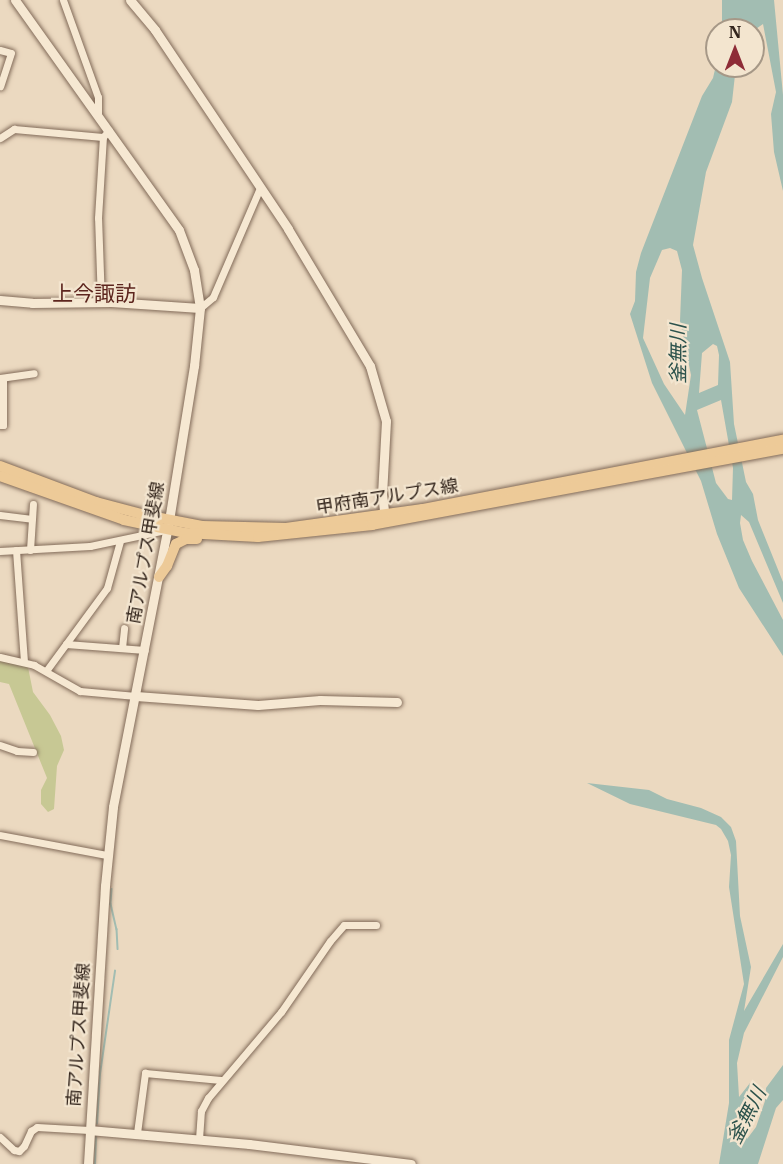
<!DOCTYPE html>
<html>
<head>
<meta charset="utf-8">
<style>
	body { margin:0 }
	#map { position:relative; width:783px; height:1164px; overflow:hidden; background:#ebd9c0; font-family:"IBM Plex Serif","Noto Sans JP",serif }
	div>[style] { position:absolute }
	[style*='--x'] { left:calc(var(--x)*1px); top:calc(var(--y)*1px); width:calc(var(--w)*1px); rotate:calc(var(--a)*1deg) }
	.green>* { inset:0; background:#c7c894 }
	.water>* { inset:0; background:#a2bdb2 }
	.stream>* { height:1.5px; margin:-0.75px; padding:0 0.75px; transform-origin:0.75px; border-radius:0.75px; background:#a2bdb2 }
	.roads { filter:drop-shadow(0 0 2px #826b59) drop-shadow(0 0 2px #826b59) }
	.street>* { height:7px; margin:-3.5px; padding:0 3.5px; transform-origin:3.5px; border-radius:3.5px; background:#f6e8d2 }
	.secondary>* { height:9px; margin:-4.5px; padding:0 4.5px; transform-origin:4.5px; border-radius:4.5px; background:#f6e8d2 }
	.primary>* { height:10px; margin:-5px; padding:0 5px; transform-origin:5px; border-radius:5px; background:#edca98 }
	span { translate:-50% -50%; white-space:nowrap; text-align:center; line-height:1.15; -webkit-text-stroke:4.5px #f3e5cf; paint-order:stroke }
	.street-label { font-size:18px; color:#33251c }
	.water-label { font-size:20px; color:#2c524c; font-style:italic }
	.quarter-label { font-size:21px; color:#5d251e }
	.north { position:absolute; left:705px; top:18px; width:60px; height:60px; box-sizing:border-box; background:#f3e5cf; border:2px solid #a69887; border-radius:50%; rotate:0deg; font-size:16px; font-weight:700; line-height:24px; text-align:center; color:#33251c }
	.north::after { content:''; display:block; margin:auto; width:21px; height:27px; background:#8e2c37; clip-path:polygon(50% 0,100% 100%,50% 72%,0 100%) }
</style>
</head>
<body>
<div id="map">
	<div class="green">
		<i style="clip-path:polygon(0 660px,28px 667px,33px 692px,50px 715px,61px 736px,64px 750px,57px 766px,54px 809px,48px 812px,41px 804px,41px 790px,47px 778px,9px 684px,0 682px)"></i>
	</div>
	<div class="water">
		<i style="clip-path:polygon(722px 0,774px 0,783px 95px,783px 191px,774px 152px,771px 114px,776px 92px,763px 24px,753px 31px,722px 30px)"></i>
		<i style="clip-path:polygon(evenodd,717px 61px,717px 66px,736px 66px,732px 102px,706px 172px,693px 245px,702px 278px,730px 362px,734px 424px,746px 482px,753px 494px,758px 520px,783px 582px,783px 603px,749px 522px,741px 515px,740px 523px,743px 540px,752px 561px,783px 620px,783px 656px,739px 588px,717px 534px,701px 481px,652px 383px,630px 314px,635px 301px,636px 272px,641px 253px,702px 96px,713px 78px,717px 61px,670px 248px,677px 251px,682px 270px,680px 321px,691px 375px,685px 415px,664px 384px,643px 338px,650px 278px,662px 250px,670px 248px,717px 61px,713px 344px,717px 346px,719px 355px,718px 385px,699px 393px,702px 353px,713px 344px,717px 61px,721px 400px,733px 468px,732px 500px,728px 499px,716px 483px,697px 410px,721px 400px)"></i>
		<i style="clip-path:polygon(587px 783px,649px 790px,667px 799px,701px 808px,721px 817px,731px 827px,736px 841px,740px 916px,751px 967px,744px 1011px,783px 944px,783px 957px,744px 1033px,737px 1063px,739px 1097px,750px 1083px,744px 1111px,747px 1139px,756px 1127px,765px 1101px,766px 1088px,783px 1065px,783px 1100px,776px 1108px,758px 1164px,719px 1164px,729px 1103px,729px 1040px,744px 984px,729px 887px,731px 855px,728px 841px,721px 829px,716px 825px,630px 804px)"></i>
	</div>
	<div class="stream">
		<i style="--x:112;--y:889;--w:15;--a:94"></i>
		<i style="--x:111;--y:904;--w:26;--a:77"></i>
		<i style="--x:117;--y:929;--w:20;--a:87"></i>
		<i style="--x:97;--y:1124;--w:50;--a:-86.6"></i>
		<i style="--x:100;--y:1074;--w:104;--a:-81.7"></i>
		<i style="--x:95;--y:1164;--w:28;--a:-88"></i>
	</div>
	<div class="roads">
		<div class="street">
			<i style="--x:63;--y:0;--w:103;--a:70.2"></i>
			<i style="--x:98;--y:97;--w:18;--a:90"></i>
			<i style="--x:0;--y:50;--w:11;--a:15"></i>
			<i style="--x:11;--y:53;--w:35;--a:108"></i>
			<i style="--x:0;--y:138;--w:17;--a:-33"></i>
			<i style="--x:14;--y:129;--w:89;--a:5.1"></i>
			<i style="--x:101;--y:302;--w:84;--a:-92"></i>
			<i style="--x:98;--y:218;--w:81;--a:-86.5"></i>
			<i style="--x:103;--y:137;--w:9;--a:-49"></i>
			<i style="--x:200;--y:308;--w:17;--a:-40"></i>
			<i style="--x:213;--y:297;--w:119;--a:-66.7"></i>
			<i style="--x:0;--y:378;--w:34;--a:-8"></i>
			<i style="--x:0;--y:425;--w:3;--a:0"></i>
			<i style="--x:3;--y:425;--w:47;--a:-90"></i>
			<i style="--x:0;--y:515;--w:32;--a:7"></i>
			<i style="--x:16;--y:550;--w:112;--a:85.9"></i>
			<i style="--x:30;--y:550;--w:46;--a:-86.3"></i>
			<i style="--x:0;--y:551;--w:90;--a:-3.2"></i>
			<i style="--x:90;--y:546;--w:78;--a:-11.9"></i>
			<i style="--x:66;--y:644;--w:79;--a:4.3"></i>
			<i style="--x:122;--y:648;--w:20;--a:-84"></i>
			<i style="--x:0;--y:657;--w:35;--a:13"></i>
			<i style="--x:34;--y:665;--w:53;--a:29.5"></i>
			<i style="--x:80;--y:691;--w:56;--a:5.1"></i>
			<i style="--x:46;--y:671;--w:103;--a:-53.7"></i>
			<i style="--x:107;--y:588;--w:49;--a:-74.5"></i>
			<i style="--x:0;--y:745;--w:18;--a:19"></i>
			<i style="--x:17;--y:751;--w:16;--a:4"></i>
			<i style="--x:0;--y:835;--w:109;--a:10.6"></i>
			<i style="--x:137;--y:1133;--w:61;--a:-82.4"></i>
			<i style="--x:145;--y:1073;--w:76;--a:5.3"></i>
			<i style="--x:0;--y:1137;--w:19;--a:43"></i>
			<i style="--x:14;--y:1150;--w:5;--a:11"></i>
			<i style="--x:19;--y:1151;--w:7;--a:-45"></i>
			<i style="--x:24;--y:1146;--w:17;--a:-65"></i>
			<i style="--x:31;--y:1131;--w:7;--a:-34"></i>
			<i style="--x:37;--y:1127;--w:52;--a:3.3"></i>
			<i style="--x:199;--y:1139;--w:28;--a:-86"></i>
			<i style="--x:201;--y:1111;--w:15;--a:-62"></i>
			<i style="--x:208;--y:1098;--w:113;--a:-49.7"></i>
			<i style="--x:281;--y:1012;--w:86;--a:-55.4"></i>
			<i style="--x:330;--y:941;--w:21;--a:-49"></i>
			<i style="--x:344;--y:925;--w:32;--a:0"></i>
		</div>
		<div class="secondary">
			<i style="--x:15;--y:0;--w:282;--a:54.5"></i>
			<i style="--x:179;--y:230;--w:43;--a:69.4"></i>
			<i style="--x:194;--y:270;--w:38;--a:81"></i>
			<i style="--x:200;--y:308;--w:58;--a:95.9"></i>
			<i style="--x:194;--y:366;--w:157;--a:99.2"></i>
			<i style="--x:169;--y:521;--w:291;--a:101.1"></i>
			<i style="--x:113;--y:807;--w:79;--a:95.8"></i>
			<i style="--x:105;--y:886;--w:279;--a:93.5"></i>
			<i style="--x:130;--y:0;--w:39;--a:50"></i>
			<i style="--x:155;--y:30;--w:239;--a:56.2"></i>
			<i style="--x:288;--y:229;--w:160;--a:59.1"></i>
			<i style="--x:370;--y:366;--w:57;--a:73.8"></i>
			<i style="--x:386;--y:421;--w:73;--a:93.1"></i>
			<i style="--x:382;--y:494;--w:25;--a:83"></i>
			<i style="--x:0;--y:300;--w:32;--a:5"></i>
			<i style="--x:32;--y:303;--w:79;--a:-0.7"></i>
			<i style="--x:111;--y:302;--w:89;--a:3.9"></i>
			<i style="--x:136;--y:696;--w:122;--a:4.2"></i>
			<i style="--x:258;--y:705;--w:62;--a:-4.6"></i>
			<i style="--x:320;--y:700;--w:77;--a:1.5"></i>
			<i style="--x:89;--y:1130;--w:161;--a:5"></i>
			<i style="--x:249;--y:1144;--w:163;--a:7"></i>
		</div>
		<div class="primary">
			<i style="--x:0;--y:466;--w:103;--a:20.6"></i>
			<i style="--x:96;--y:502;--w:51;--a:14.9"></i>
			<i style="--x:145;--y:515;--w:58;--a:10.9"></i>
			<i style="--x:202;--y:526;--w:84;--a:1.4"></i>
			<i style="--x:286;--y:528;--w:138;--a:-7.9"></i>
			<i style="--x:423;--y:509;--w:367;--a:-10.9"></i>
			<i style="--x:0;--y:476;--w:132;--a:19.5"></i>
			<i style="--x:124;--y:520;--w:62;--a:12"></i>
			<i style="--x:185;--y:533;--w:73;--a:3.1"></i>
			<i style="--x:258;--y:537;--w:115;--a:-6"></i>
			<i style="--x:372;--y:525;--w:418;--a:-10.5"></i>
			<i style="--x:159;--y:577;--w:14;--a:-54"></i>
			<i style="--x:167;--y:566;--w:24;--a:-68"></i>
			<i style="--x:176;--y:544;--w:11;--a:-27"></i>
			<i style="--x:186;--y:539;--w:11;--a:0"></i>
		</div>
	</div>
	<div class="street-label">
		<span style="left:387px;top:497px;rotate:-9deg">甲府南アルプス線</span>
		<span style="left:146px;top:553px;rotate:-80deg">南アルプス甲斐線</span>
		<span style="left:79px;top:1035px;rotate:-86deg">南アルプス甲斐線</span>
	</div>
	<div class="water-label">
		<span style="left:677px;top:354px;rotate:-90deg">釜無川</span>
		<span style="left:746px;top:1115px;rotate:-63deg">釜無川</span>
	</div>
	<div class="quarter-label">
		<span style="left:94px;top:293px">上今諏訪</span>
	</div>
	<div class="north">N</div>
</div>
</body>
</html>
